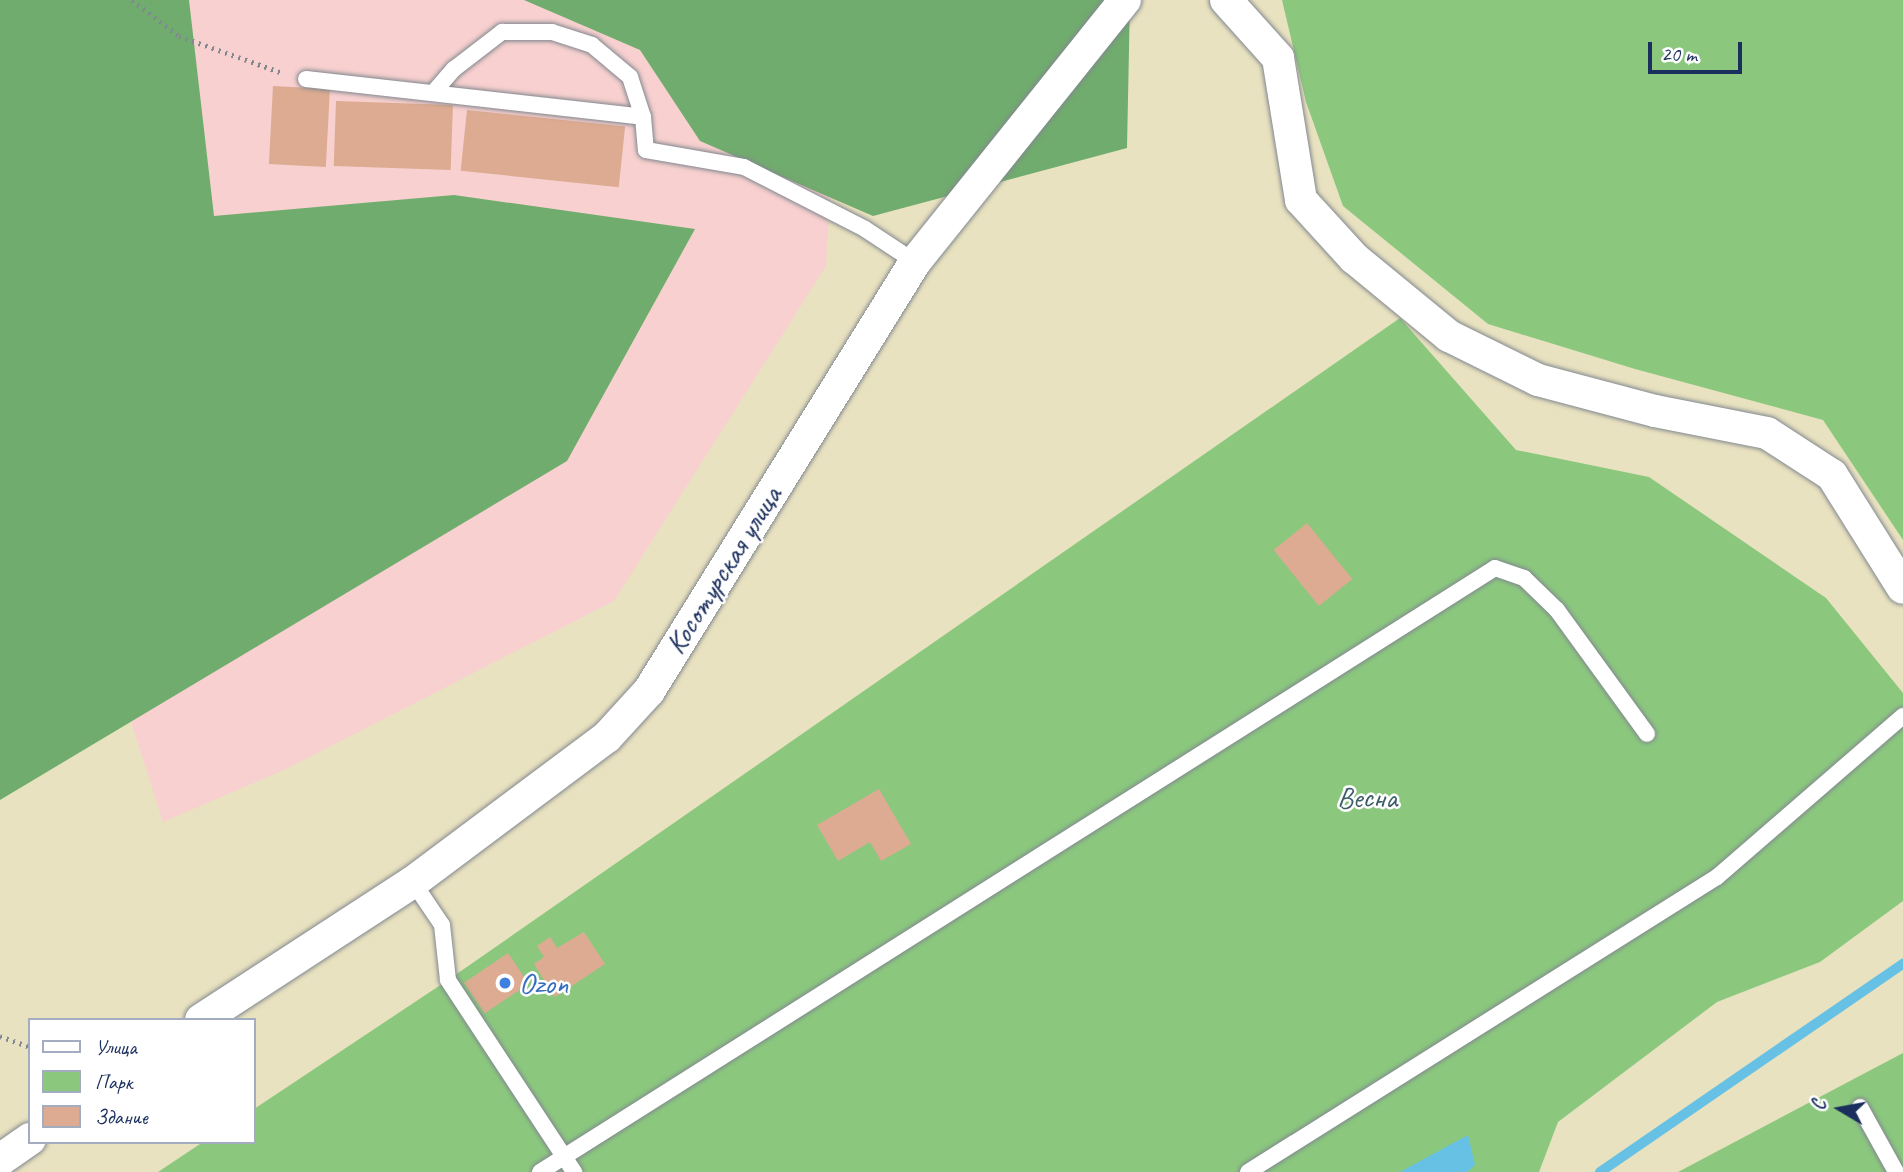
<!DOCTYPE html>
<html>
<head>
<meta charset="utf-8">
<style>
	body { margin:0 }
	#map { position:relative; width:1903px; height:1172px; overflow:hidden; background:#e9e2c0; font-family:Caveat,sans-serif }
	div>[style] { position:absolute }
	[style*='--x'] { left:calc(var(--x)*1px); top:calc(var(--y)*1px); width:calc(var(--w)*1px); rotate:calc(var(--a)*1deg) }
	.built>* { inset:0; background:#f7d0cf }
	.green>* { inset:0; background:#8bc87e }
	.forest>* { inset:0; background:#70ac6d }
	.water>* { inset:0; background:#66c1e4 }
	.stream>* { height:10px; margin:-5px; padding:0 5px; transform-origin:5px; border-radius:5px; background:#66c1e4 }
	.building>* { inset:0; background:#ddab91; transform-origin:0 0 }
	.path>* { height:4.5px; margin-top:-2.25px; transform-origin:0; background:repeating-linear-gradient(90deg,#82888f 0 2px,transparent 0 7px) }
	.roads { filter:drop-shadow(0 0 2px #82888f) drop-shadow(0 0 2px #82888f) }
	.lane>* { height:16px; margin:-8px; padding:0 8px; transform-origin:8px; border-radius:8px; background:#fff }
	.street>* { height:32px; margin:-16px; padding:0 16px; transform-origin:16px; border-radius:16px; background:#fff }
	.dots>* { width:19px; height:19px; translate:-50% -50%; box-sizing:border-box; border:4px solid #fff; border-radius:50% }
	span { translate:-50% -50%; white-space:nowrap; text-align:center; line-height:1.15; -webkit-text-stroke:5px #fff; paint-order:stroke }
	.street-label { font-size:30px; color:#1b2f5e }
	.park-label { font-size:30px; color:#3d5d68 }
	.shop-label { font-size:30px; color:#366cbe }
	.left { translate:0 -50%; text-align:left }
	.legend { position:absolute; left:28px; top:1018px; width:228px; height:126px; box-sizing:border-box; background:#fff; border:2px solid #a4acbf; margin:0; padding:9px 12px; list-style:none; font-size:21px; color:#1b2f5e }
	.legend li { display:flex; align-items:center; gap:14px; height:35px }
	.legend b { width:35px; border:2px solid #a4acbf }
	.north { position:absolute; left:1805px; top:1074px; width:70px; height:70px; -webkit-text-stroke:5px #fff; paint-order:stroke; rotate:280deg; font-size:19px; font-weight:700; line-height:28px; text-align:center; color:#1b2f5e }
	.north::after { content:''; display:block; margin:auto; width:24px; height:32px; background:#1b2f5e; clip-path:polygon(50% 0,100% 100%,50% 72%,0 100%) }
	.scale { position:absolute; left:1648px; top:42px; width:94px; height:32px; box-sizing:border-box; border:4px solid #1b2f5e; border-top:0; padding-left:9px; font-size:21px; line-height:24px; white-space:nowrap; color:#1b2f5e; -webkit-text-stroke:5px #fff; paint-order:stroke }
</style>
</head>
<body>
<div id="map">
	<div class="built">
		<i style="clip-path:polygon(147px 0,666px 0,837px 99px,826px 266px,614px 601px,286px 769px,163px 822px,127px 709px)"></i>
	</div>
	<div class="green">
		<i style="clip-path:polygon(1282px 0,1903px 0,1903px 540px,1823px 420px,1635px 369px,1488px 324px,1343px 206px,1306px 102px)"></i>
		<i style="clip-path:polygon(1400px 318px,1516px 450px,1649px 477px,1826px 598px,1903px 693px,1903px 901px,1820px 962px,1717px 1002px,1558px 1122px,1539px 1172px,158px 1172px,203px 1142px,254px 1142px,254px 1109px,448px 980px)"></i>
		<i style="clip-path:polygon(1903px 1053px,1903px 1172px,1678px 1172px)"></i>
	</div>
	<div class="forest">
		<i style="clip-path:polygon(0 0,189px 0,214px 216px,454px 195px,695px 229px,567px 461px,0 800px)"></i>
		<i style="clip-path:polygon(524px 0,1130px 0,1127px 148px,873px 216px,700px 141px,640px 50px)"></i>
	</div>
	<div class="water">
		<i style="clip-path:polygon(1468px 1135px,1475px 1165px,1467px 1172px,1400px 1172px)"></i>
	</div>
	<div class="stream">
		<i style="--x:1600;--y:1172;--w:368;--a:-34.5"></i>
	</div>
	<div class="building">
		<i style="left:273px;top:86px;width:57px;height:78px;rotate:3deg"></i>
		<i style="left:336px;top:101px;width:117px;height:65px;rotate:2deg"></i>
		<i style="left:467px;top:110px;width:159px;height:61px;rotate:6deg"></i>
		<i style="left:1307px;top:523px;width:72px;height:43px;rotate:51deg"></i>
		<i style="clip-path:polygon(879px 789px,911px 844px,881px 861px,870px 842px,838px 861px,817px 825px)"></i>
		<i style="clip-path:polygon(584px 932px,605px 964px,555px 997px,534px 964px,544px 957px,537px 946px,550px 937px,557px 948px)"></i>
		<i style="left:508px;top:953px;width:37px;height:53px;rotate:56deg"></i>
	</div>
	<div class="path">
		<i style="--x:132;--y:0;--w:59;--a:37.5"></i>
		<i style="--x:179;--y:36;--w:110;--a:19.6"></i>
		<i style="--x:0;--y:1036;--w:32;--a:20"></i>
	</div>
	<div class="roads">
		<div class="lane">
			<i style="--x:306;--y:79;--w:339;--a:6.4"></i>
			<i style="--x:643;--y:117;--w:33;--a:85"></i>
			<i style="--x:646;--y:150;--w:99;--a:9.8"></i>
			<i style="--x:744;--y:167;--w:136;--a:27.1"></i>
			<i style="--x:865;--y:229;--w:60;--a:33.4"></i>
			<i style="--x:433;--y:93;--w:32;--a:-49"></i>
			<i style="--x:454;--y:69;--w:61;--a:-37.6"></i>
			<i style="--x:502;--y:32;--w:50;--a:0"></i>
			<i style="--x:552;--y:32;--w:42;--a:18"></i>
			<i style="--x:592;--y:45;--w:50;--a:40.1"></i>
			<i style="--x:630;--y:77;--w:42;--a:72"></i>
			<i style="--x:413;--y:882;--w:52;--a:56"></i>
			<i style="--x:442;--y:925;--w:55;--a:83.8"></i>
			<i style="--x:448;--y:980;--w:230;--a:56.7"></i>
			<i style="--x:1860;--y:1107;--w:74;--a:61"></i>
			<i style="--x:540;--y:1172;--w:1130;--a:-32.31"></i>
			<i style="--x:1495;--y:568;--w:31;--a:19"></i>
			<i style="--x:1524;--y:578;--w:46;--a:44.1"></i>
			<i style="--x:1557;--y:610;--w:153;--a:54"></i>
			<i style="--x:1248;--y:1172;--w:554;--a:-32.17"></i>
			<i style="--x:1717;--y:877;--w:246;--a:-40.9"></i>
		</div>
		<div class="street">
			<i style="--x:1226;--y:0;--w:78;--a:48.1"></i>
			<i style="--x:1278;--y:58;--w:144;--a:80.8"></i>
			<i style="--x:1301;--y:200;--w:79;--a:47.6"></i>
			<i style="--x:1354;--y:258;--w:123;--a:39.4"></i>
			<i style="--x:1449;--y:336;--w:99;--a:26.3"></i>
			<i style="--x:1538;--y:380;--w:121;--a:14.8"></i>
			<i style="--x:1655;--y:411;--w:114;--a:11.1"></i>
			<i style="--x:1767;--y:433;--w:77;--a:32.9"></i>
			<i style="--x:1832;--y:475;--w:133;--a:57.9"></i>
			<i style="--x:201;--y:1020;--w:253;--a:-33.1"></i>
			<i style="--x:413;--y:882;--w:242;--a:-36.8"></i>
			<i style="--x:607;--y:737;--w:62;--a:-47.6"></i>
			<i style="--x:649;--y:691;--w:505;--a:-58.2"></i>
			<i style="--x:915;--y:262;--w:336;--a:-51.3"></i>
			<i style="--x:0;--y:1160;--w:37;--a:-35"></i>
		</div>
	</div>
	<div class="dots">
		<i style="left:505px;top:983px;background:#3f7fe0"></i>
	</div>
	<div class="street-label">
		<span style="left:723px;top:570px;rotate:-58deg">Косотурская улица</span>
	</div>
	<div class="park-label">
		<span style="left:1367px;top:797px">Весна</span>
	</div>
	<div class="shop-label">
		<span class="left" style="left:519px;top:983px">Ozon</span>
	</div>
	<ul class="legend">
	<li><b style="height:9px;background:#fff"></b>Улица</li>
	<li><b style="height:19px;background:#8bc87e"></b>Парк</li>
	<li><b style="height:19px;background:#ddab91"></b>Здание</li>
	</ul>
	<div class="north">С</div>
	<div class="scale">20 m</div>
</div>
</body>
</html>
